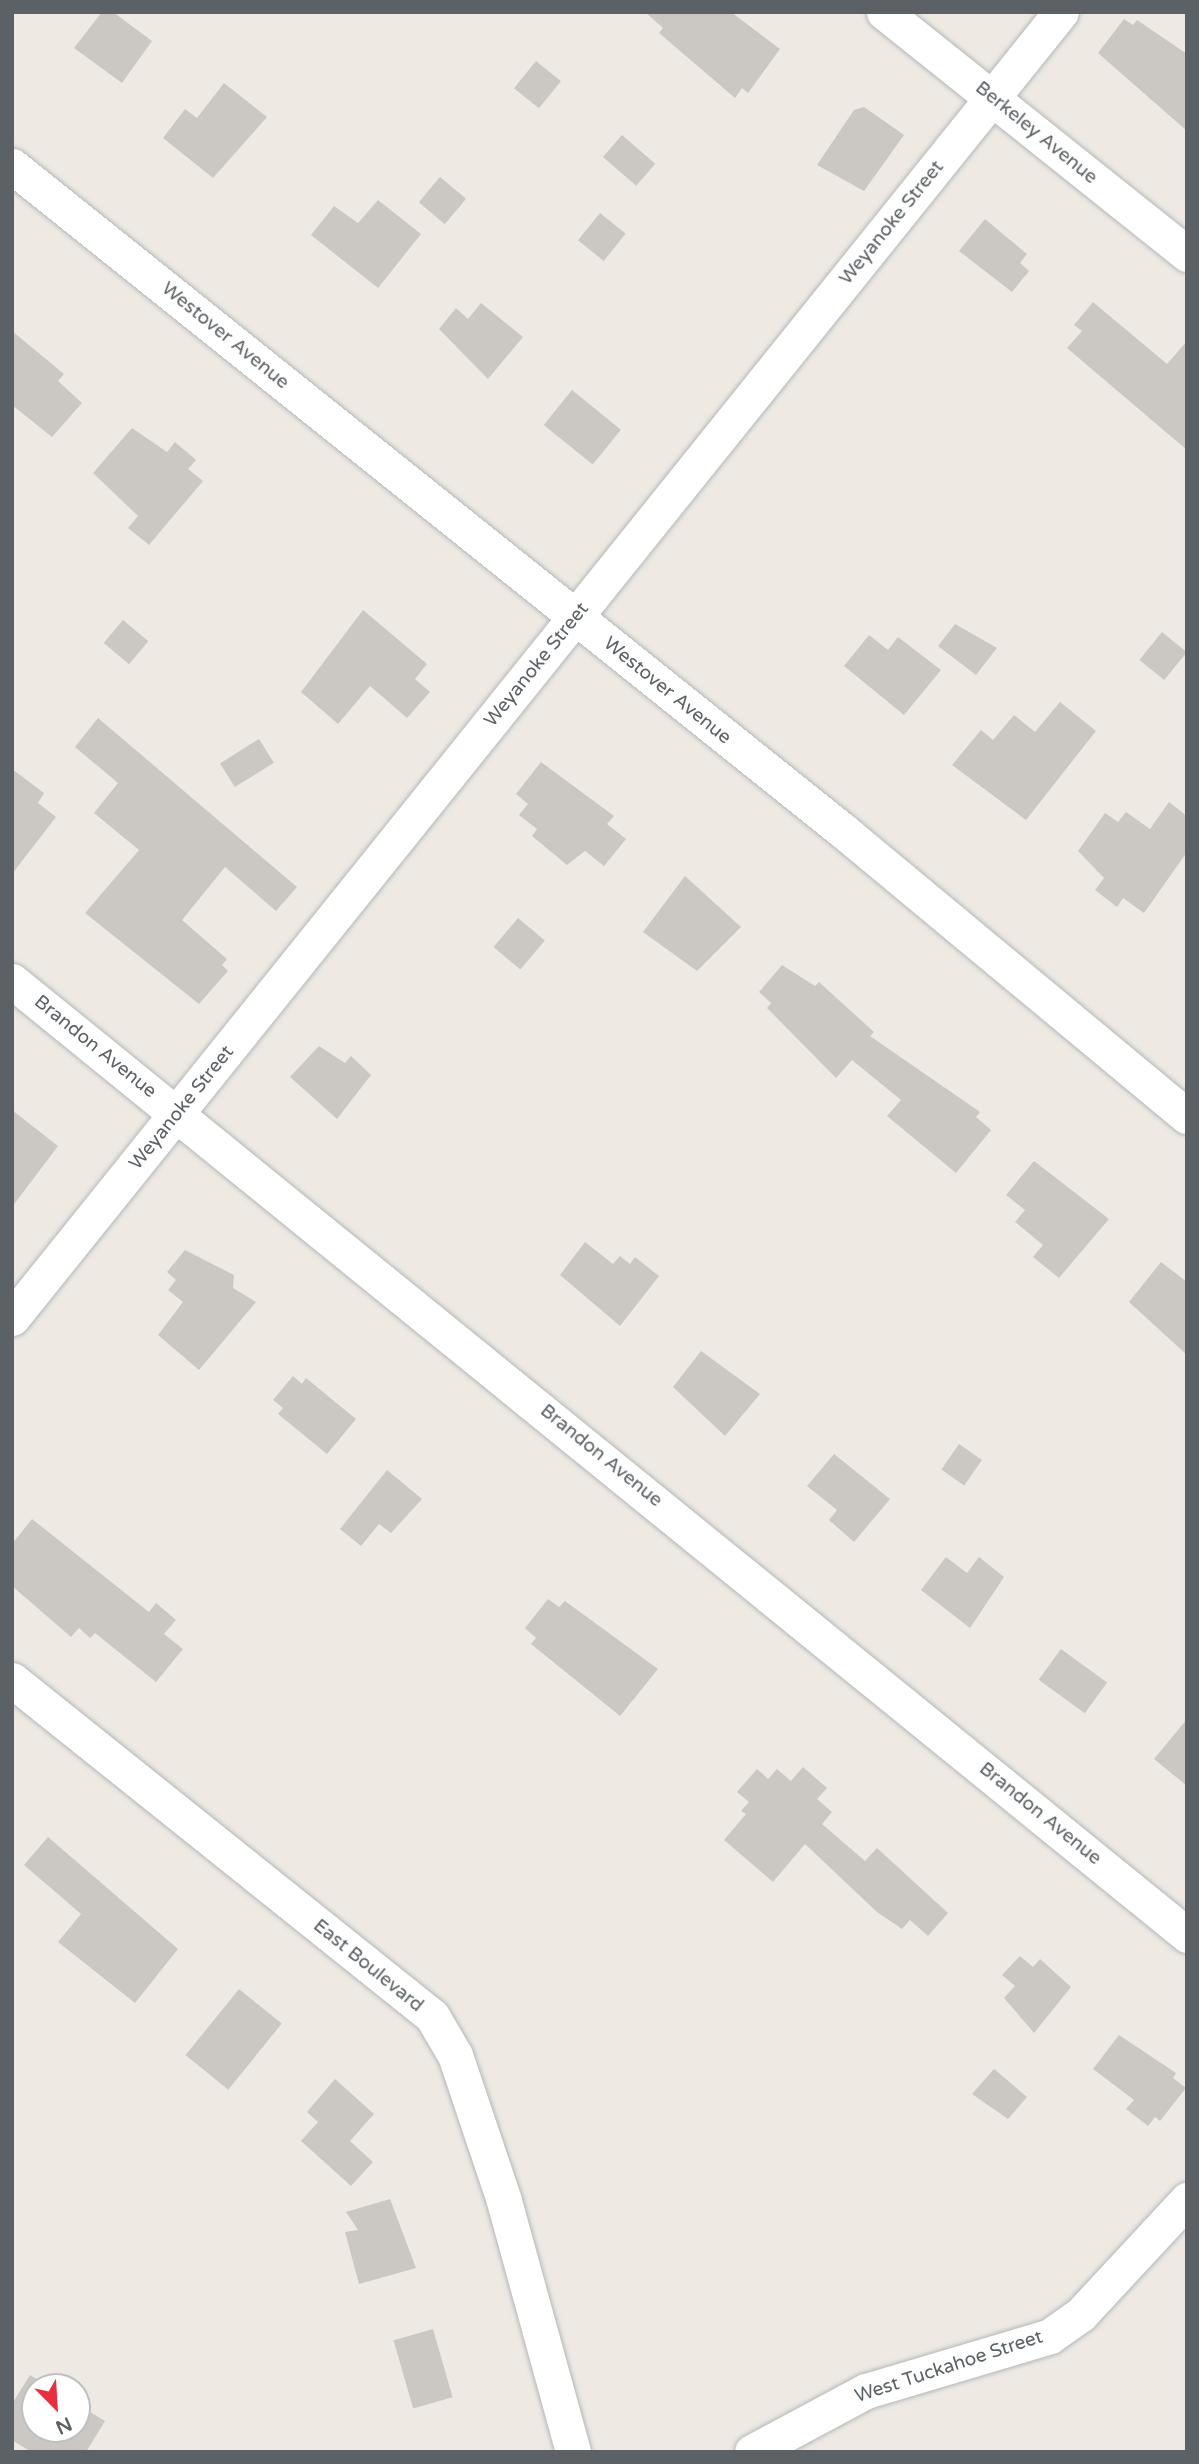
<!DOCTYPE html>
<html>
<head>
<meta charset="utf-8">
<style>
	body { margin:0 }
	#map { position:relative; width:1199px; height:2464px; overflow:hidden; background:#eeeae3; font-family:"Varela Round",sans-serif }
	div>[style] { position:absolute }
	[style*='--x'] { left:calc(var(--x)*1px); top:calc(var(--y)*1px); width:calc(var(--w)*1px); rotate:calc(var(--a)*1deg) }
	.building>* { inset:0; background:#cbc7c2; transform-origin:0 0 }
	.roads { filter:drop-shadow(0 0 2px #b4b7ba) drop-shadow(0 0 2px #b4b7ba) }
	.minor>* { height:35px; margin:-17.5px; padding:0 17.5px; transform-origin:17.5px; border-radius:17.5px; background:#fff }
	span { translate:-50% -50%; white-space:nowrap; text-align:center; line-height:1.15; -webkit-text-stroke:5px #fff; paint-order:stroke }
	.street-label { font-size:19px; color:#5b6164 }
	.frame { position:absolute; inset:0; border:14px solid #5b6164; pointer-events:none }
	.north { position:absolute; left:21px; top:2373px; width:70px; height:70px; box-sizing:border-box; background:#fff; border:2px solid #bdc0c1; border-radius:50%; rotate:156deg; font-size:19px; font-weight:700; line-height:28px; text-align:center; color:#5b6164 }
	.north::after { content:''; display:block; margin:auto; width:24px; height:32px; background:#e82f40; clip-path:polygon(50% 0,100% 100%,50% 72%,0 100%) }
</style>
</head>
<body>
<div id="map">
	<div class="building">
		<i style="clip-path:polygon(102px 12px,113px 12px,152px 41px,122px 83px,74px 48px)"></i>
		<i style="clip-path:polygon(645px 12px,731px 12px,780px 49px,748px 93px,742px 88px,735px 98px,659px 33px,663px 28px)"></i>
		<i style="clip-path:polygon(1124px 19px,1133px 25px,1137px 20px,1187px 54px,1187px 131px,1098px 53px)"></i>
		<i style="left:536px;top:61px;width:32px;height:35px;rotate:39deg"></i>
		<i style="clip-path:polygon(224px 83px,267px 117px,213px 178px,163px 138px,185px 109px,197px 118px)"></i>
		<i style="clip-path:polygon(864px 107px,904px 135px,864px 191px,817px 165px,854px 110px)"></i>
		<i style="left:622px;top:135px;width:44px;height:29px;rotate:41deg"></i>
		<i style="left:440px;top:177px;width:34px;height:33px;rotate:40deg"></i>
		<i style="clip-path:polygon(378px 200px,421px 234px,378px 288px,311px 235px,334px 206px,358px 223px)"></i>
		<i style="left:600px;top:213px;width:33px;height:35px;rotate:39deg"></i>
		<i style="clip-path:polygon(985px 219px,1027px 254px,1020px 263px,1029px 271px,1012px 292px,959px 251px)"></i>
		<i style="clip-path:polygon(1093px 302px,1167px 364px,1187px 341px,1187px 450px,1067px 348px,1082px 331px,1074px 325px)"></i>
		<i style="clip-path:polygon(481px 303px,523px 337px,488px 379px,439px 329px,456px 308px,468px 319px)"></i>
		<i style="clip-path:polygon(12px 331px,64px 374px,58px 381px,82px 403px,52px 437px,12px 405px)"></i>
		<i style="left:572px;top:390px;width:63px;height:45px;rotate:39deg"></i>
		<i style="clip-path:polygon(132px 428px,167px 452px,175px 442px,196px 460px,188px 469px,203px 481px,149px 545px,128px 528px,138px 516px,93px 473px)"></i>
		<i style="clip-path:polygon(363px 610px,427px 664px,415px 679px,430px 692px,407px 718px,370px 686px,338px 724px,301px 692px)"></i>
		<i style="left:123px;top:620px;width:33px;height:30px;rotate:40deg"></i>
		<i style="clip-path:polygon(955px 624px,997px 648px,976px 675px,938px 646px)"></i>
		<i style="left:1162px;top:632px;width:32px;height:36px;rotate:39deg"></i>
		<i style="clip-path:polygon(869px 635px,888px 650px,898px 637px,941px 670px,904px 715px,844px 666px)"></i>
		<i style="clip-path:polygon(1060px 702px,1096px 731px,1026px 820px,952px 765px,981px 730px,993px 740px,1014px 715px,1035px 732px)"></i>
		<i style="clip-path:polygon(98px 718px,297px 887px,276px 911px,225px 867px,182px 920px,227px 959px,222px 965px,228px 971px,199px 1004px,85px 913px,139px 850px,94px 813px,118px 783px,75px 747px)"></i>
		<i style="left:259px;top:739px;width:28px;height:46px;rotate:58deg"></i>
		<i style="clip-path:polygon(541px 762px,614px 816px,607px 824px,626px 839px,604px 866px,585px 851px,567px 865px,532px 836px,537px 829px,519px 815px,528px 804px,516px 794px)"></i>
		<i style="clip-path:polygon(12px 769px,44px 793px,38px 803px,56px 817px,12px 874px)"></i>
		<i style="clip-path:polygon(1169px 802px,1187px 816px,1187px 852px,1144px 913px,1123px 898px,1117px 907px,1095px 890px,1104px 878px,1078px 851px,1105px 813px,1118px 822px,1126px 812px,1150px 829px)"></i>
		<i style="clip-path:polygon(685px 876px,741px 927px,697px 971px,643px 932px)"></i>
		<i style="left:518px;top:918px;width:35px;height:38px;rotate:40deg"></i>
		<i style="clip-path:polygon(782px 965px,815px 986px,819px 982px,874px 1032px,870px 1036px,980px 1112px,976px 1117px,991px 1130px,956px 1173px,887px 1116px,901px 1100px,852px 1060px,836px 1078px,767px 1008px,771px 1003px,759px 992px)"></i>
		<i style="clip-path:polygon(319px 1046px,345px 1063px,351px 1056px,371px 1075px,337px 1119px,290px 1077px)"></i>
		<i style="clip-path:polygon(12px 1110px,58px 1146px,12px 1207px)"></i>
		<i style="clip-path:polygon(1034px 1161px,1109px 1219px,1059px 1278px,1033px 1257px,1043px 1245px,1015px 1222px,1025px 1210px,1006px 1195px)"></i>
		<i style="clip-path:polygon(585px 1242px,613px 1264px,620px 1256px,630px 1264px,635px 1257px,659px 1276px,620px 1326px,560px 1275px)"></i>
		<i style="clip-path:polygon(185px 1250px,234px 1275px,233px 1288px,256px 1302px,199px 1370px,158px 1335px,183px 1302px,168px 1290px,176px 1280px,167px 1272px)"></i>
		<i style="clip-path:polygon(1161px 1262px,1187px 1282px,1187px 1355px,1129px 1302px)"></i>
		<i style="clip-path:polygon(701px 1351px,760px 1394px,725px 1436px,673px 1387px)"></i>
		<i style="clip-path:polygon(293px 1376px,302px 1384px,306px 1378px,356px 1419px,327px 1454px,278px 1414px,283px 1408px,273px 1400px)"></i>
		<i style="left:959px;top:1444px;width:28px;height:31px;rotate:35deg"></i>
		<i style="clip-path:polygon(834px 1454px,890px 1499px,854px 1542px,829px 1520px,837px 1510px,807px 1486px)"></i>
		<i style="clip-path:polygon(387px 1470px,422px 1499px,391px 1533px,379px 1524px,361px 1546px,340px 1529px)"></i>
		<i style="clip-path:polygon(32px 1519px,149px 1612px,156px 1603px,176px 1620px,164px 1634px,183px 1649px,156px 1682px,95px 1633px,90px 1638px,79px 1628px,71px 1637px,12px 1586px,12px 1544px)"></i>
		<i style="clip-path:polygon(946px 1557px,967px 1573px,979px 1557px,1004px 1577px,970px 1628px,921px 1590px)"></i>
		<i style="clip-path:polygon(548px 1599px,559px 1607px,565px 1601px,658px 1669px,620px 1716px,531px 1644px,536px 1638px,525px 1628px)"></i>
		<i style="left:1061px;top:1649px;width:57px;height:38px;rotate:36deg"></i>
		<i style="clip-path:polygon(1187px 1719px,1187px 1786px,1154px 1759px)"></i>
		<i style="clip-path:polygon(803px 1767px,827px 1788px,817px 1799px,832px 1812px,822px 1824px,865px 1861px,877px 1848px,948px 1913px,928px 1936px,910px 1920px,902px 1929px,877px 1912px,805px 1844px,773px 1882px,724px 1840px,746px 1814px,741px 1811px,749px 1802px,737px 1792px,757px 1769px,768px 1779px,777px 1769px,791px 1781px)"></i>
		<i style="clip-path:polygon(48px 1837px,178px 1949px,135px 2003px,58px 1942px,81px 1914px,24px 1865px)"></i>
		<i style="clip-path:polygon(1020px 1956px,1033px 1967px,1040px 1959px,1071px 1987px,1034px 2033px,1004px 1998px,1015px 1986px,1002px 1975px)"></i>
		<i style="left:239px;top:1989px;width:55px;height:85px;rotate:39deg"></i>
		<i style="clip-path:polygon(1119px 2035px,1176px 2073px,1173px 2078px,1186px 2088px,1160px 2121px,1155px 2117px,1148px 2126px,1126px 2109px,1134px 2100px,1093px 2069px)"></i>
		<i style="clip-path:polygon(994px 2069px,1027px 2097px,1008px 2119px,972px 2094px)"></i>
		<i style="clip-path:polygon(335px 2079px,374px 2114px,350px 2141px,373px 2162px,351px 2186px,301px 2141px,318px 2122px,307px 2112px)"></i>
		<i style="clip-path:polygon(390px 2199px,416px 2268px,359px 2284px,345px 2232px,358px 2230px,346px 2212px)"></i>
		<i style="left:433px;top:2329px;width:71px;height:41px;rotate:74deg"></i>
		<i style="clip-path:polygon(30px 2375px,50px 2387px,35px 2387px,35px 2429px,77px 2429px,77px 2404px,105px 2421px,86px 2452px,31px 2452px,12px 2440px,12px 2404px)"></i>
	</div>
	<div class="roads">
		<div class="minor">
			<i style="--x:884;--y:12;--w:388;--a:38.6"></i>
			<i style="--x:12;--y:166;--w:1063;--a:38.66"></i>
			<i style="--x:842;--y:830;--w:448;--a:39.7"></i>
			<i style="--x:12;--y:981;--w:1514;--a:39.07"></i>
			<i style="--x:12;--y:1318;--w:1675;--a:-51.23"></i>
			<i style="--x:12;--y:1680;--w:538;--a:38.66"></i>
			<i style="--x:432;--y:2016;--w:45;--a:59.5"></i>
			<i style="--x:455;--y:2055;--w:154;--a:71.4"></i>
			<i style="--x:504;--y:2201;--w:260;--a:74.6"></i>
			<i style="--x:752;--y:2452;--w:129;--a:-28.2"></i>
			<i style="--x:866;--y:2391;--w:192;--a:-16.6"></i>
			<i style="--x:1050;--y:2336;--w:38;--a:-35"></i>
			<i style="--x:1081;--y:2314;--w:156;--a:-47.1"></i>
		</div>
	</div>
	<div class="street-label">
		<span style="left:1036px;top:133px;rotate:39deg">Berkeley Avenue</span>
		<span style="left:892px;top:223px;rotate:-51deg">Weyanoke Street</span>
		<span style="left:225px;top:336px;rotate:39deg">Westover Avenue</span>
		<span style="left:537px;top:665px;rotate:-51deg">Weyanoke Street</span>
		<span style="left:667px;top:691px;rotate:39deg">Westover Avenue</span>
		<span style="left:95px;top:1047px;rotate:39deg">Brandon Avenue</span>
		<span style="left:182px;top:1108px;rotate:-51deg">Weyanoke Street</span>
		<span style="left:601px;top:1456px;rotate:39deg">Brandon Avenue</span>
		<span style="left:1040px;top:1814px;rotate:39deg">Brandon Avenue</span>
		<span style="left:368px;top:1966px;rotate:39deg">East Boulevard</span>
		<span style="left:949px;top:2367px;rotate:-18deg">West Tuckahoe Street</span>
	</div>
	<div class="frame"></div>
	<div class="north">N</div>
</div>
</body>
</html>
